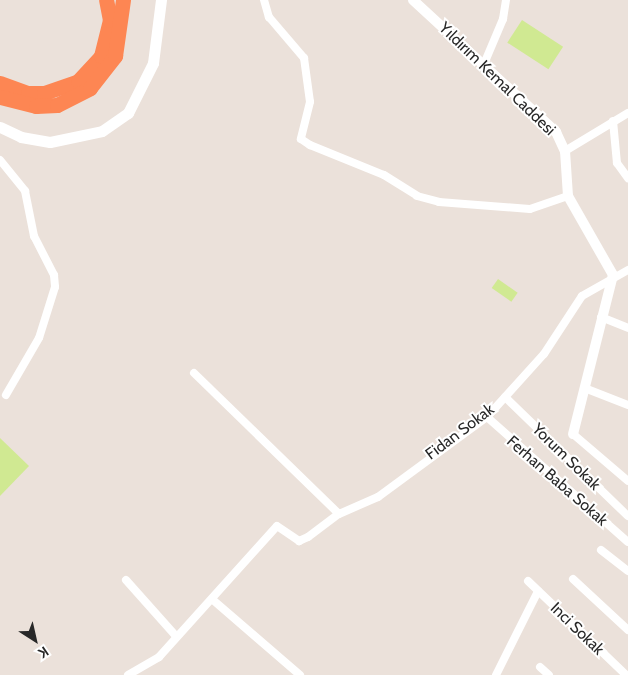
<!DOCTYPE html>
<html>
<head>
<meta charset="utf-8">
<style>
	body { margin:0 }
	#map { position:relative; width:628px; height:675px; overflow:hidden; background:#ebe1da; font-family:Cabin,sans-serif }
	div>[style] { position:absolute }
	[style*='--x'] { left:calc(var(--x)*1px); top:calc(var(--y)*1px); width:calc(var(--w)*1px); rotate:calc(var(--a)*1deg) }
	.pitch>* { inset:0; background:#d0e992; transform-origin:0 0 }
	.minor>* { height:8px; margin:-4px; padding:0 4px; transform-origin:4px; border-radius:4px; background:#fff }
	.tertiary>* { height:10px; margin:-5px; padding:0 5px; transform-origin:5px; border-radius:5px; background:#fff }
	.secondary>* { height:11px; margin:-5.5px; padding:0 5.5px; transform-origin:5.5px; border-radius:5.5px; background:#fff }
	.motorway>* { height:15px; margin:-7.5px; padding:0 7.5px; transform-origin:7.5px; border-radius:7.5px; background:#fd8653 }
	span { translate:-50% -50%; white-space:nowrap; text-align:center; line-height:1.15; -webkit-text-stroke:4px #fff; paint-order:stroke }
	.street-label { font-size:16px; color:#282828 }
	.north { position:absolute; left:10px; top:615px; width:50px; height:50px; -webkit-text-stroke:4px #fff; paint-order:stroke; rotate:145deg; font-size:14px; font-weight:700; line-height:20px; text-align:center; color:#282828 }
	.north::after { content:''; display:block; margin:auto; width:18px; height:22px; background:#282828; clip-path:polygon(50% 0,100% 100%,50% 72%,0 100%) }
</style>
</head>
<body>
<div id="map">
	<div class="pitch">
		<i style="left:522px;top:20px;width:49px;height:27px;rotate:33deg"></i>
		<i style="left:498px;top:279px;width:24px;height:11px;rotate:35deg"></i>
		<i style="clip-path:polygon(0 438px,29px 466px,0 496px)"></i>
	</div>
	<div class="minor">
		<i style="--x:264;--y:0;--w:18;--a:74"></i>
		<i style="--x:269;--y:17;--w:54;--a:49.5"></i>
		<i style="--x:304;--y:58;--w:44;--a:82.2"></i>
		<i style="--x:310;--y:102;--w:38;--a:104"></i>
		<i style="--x:301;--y:139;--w:11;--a:34"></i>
		<i style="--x:310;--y:145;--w:80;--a:22.1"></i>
		<i style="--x:384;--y:175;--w:39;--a:32"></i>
		<i style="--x:417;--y:196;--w:23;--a:15"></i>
		<i style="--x:439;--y:202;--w:91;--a:4.4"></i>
		<i style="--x:530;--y:209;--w:40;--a:-18.9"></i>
		<i style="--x:484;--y:64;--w:49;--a:-67.1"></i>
		<i style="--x:503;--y:19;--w:19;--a:-81"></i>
		<i style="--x:613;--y:121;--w:42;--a:84.6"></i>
		<i style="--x:617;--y:163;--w:19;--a:54"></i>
		<i style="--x:565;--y:151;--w:74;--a:-31.1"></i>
		<i style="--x:0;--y:160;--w:40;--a:51"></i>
		<i style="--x:25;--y:191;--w:46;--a:78.7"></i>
		<i style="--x:34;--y:236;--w:44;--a:62.9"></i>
		<i style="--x:54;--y:275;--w:12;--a:85"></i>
		<i style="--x:55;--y:287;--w:53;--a:107.4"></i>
		<i style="--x:39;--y:338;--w:66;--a:120.1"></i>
		<i style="--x:601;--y:317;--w:29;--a:22"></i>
		<i style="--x:194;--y:373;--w:202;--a:44.2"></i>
		<i style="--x:587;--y:389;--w:44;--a:21.3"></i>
		<i style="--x:505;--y:397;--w:171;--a:44.1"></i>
		<i style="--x:487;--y:417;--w:188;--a:41.6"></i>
		<i style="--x:573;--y:434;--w:72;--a:40.5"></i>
		<i style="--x:601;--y:550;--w:34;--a:38"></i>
		<i style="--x:573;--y:579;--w:75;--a:42.8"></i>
		<i style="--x:126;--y:580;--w:74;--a:48.3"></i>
		<i style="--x:528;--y:581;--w:136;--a:43.8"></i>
		<i style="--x:213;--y:600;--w:115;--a:40.8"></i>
		<i style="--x:540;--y:667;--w:12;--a:42"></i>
		<i style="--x:128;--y:675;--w:36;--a:-30"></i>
		<i style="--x:159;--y:657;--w:176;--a:-48"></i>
		<i style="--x:277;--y:526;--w:27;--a:34"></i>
		<i style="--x:299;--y:541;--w:10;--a:-24"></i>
		<i style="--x:308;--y:537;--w:39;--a:-37"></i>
		<i style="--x:339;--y:514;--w:43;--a:-23.6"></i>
		<i style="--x:378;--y:497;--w:135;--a:-36.3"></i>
		<i style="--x:487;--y:417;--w:85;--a:-47.9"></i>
		<i style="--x:544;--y:354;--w:69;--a:-56.8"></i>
		<i style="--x:582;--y:296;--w:53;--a:-29.5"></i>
		<i style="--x:496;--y:675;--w:94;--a:-63.4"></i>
	</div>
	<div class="tertiary">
		<i style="--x:413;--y:0;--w:195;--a:42.7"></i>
		<i style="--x:556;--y:132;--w:21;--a:65"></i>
		<i style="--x:565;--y:151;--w:45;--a:86.2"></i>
		<i style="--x:568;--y:196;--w:91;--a:60.3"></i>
		<i style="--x:613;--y:275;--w:164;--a:104.1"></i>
	</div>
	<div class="secondary">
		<i style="--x:0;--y:127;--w:23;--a:25"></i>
		<i style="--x:21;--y:137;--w:29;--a:10"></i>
		<i style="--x:50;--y:142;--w:53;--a:-11.9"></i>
		<i style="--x:102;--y:131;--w:32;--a:-35"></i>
		<i style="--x:128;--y:113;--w:56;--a:-63.4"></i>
		<i style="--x:153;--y:63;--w:64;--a:-82.8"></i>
	</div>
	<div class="motorway">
		<i style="--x:0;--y:83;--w:30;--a:20"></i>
		<i style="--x:28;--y:93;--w:16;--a:0"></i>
		<i style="--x:44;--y:93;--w:36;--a:-19"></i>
		<i style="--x:78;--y:81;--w:34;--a:-47"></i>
		<i style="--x:101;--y:56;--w:37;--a:-76"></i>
		<i style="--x:110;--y:20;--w:20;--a:-101"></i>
		<i style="--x:0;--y:97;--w:37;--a:14"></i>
		<i style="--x:36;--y:106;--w:21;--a:-3"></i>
		<i style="--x:57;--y:105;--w:37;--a:-27"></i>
		<i style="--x:90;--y:88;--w:41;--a:-52"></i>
		<i style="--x:115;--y:56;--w:57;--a:-81.9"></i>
	</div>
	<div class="street-label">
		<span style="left:497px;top:79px;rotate:44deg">Yıldırım Kemal Caddesi</span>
		<span style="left:460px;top:432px;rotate:-37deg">Fidan Sokak</span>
		<span style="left:566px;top:457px;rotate:44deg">Yorum Sokak</span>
		<span style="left:557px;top:481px;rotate:41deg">Ferhan Baba Sokak</span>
		<span style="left:577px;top:629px;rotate:44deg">Inci Sokak</span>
	</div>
	<div class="north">K</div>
</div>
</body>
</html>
